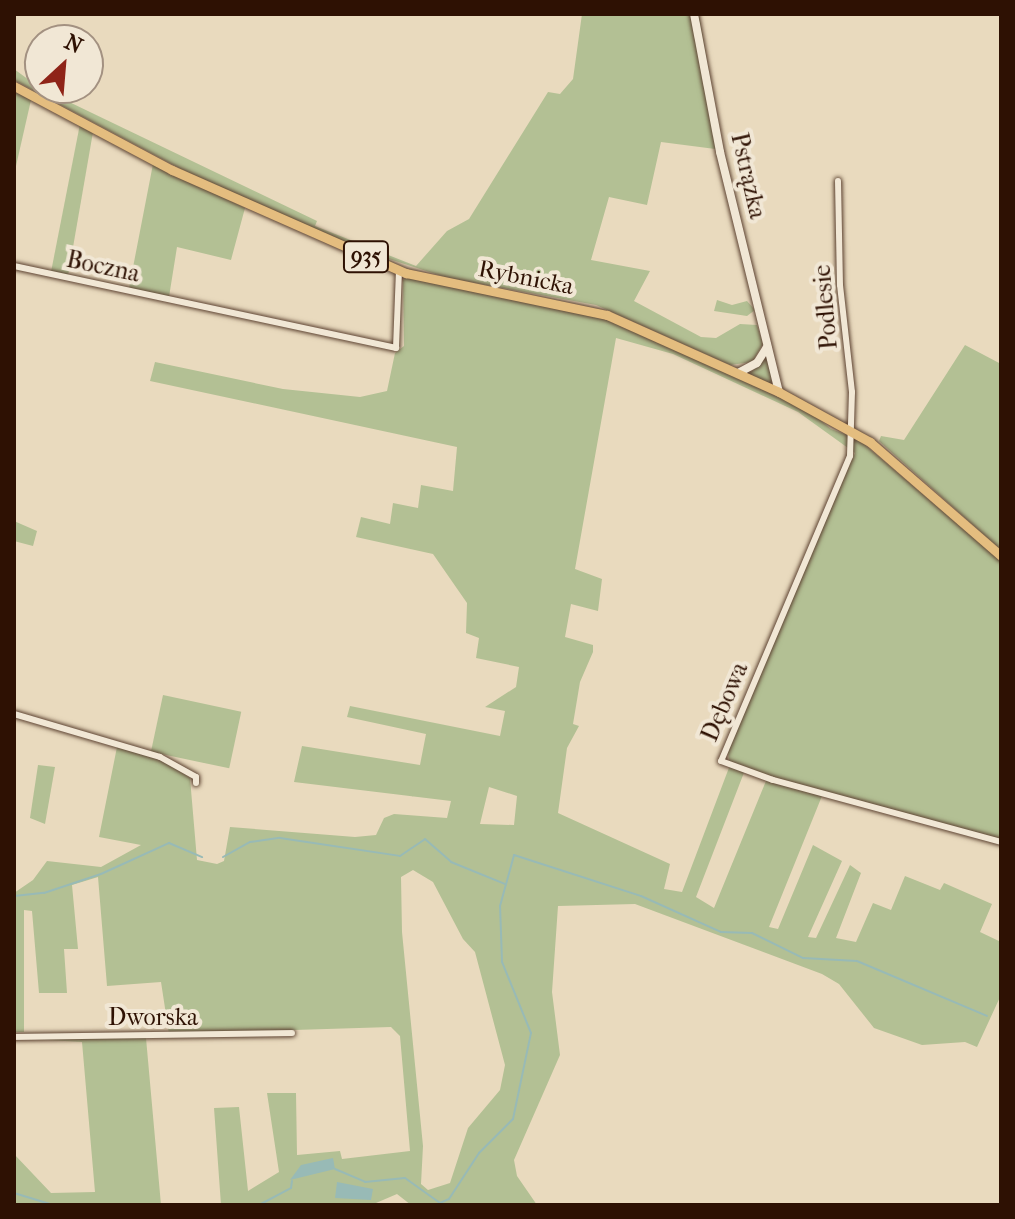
<!DOCTYPE html>
<html>
<head>
<meta charset="utf-8">
<style>
	body { margin:0 }
	#map { position:relative; width:1015px; height:1219px; overflow:hidden; background:#e9dabe; font-family:"IM FELL French Canon",serif }
	div>[style] { position:absolute }
	[style*='--x'] { left:calc(var(--x)*1px); top:calc(var(--y)*1px); width:calc(var(--w)*1px); rotate:calc(var(--a)*1deg) }
	.green>* { inset:0; background:#b3c094; transform-origin:0 0 }
	.water>* { inset:0; background:#98bab6 }
	.stream>* { height:2px; margin:-1px; padding:0 1px; transform-origin:1px; border-radius:1px; background:#98bab6 }
	.roads { filter:drop-shadow(0 0 2px #5d4332) drop-shadow(0 0 2px #5d4332) }
	.street>* { height:6px; margin:-3px; padding:0 3px; transform-origin:3px; border-radius:3px; background:#f1e7d5 }
	.secondary>* { height:8px; margin:-4px; padding:0 4px; transform-origin:4px; border-radius:4px; background:#f1e7d5 }
	.primary>* { height:9px; margin:-4.5px; padding:0 4.5px; transform-origin:4.5px; border-radius:4.5px; background:#e4bd7f }
	span { translate:-50% -50%; white-space:nowrap; text-align:center; line-height:1.15; -webkit-text-stroke:8px #f1e7d5; paint-order:stroke }
	.shield-label span { padding:2px 6px; background:#f1e7d5; border:2px solid; border-radius:6px; -webkit-text-stroke-width:0 }
	.shield-label { font-size:22px; color:#2e1103; font-weight:700 }
	.street-label { font-size:24px; color:#2e1103 }
	.frame { position:absolute; inset:0; border:16px solid #2e1103; pointer-events:none }
	.north { position:absolute; left:24px; top:24px; width:80px; height:80px; box-sizing:border-box; background:#f1e7d5; border:2px solid #a39181; border-radius:50%; rotate:26deg; font-size:22px; font-weight:700; line-height:32px; text-align:center; color:#2e1103 }
	.north::after { content:''; display:block; margin:auto; width:28px; height:36px; background:#8f2418; clip-path:polygon(50% 0,100% 100%,50% 72%,0 100%) }
</style>
</head>
<body>
<div id="map">
	<div class="green">
		<i style="clip-path:polygon(582px 14px,699px 14px,723px 150px,661px 142px,647px 205px,609px 197px,591px 260px,650px 271px,634px 301px,701px 337px,716px 338px,740px 324px,757px 325px,763px 344px,752px 362px,730px 365px,596px 305px,448px 278px,352px 247px,181px 169px,14px 80px,14px 69px,40px 88px,317px 221px,315px 226px,416px 266px,447px 231px,469px 219px,548px 92px,560px 94px,573px 79px)"></i>
		<i style="clip-path:polygon(14px 91px,31px 100px,16px 166px,14px 166px)"></i>
		<i style="clip-path:polygon(80px 124px,93px 132px,68px 276px,51px 272px)"></i>
		<i style="clip-path:polygon(153px 164px,245px 208px,231px 260px,177px 247px,169px 297px,129px 288px)"></i>
		<i style="clip-path:polygon(evenodd,409px 277px,613px 321px,809px 411px,831px 429px,858px 439px,1001px 561px,1001px 839px,824px 791px,769px 927px,778px 929px,813px 845px,842px 861px,808px 937px,816px 938px,850px 865px,861px 873px,836px 938px,856px 942px,873px 903px,891px 910px,905px 876px,940px 890px,944px 883px,992px 904px,980px 932px,1001px 942px,1001px 995px,977px 1047px,965px 1042px,922px 1045px,874px 1028px,839px 984px,822px 974px,635px 904px,558px 906px,552px 992px,560px 1055px,514px 1160px,517px 1176px,537px 1205px,411px 1205px,397px 1194px,376px 1203px,221px 1205px,214px 1108px,239px 1107px,248px 1191px,279px 1172px,267px 1093px,296px 1093px,297px 1155px,340px 1151px,342px 1159px,410px 1151px,400px 1036px,391px 1027px,169px 1034px,161px 982px,107px 986px,98px 877px,72px 885px,78px 949px,64px 949px,67px 993px,39px 993px,32px 911px,24px 910px,24px 1032px,14px 1032px,14px 893px,33px 880px,47px 861px,101px 867px,141px 845px,99px 837px,117px 747px,162px 759px,190px 778px,197px 860px,217px 864px,224px 861px,230px 827px,355px 837px,376px 835px,384px 818px,394px 814px,447px 818px,451px 801px,294px 782px,302px 746px,420px 765px,426px 734px,347px 717px,350px 706px,500px 736px,505px 711px,485px 707px,516px 687px,519px 667px,476px 658px,479px 638px,466px 633px,467px 603px,433px 554px,356px 537px,361px 517px,390px 524px,393px 503px,418px 508px,421px 485px,453px 491px,457px 447px,150px 381px,155px 362px,283px 389px,360px 397px,387px 391px,395px 353px,404px 346px,403px 280px,409px 277px,616px 338px,673px 354px,798px 412px,855px 453px,727px 747px,730px 765px,682px 892px,664px 889px,670px 864px,558px 813px,567px 748px,579px 726px,573px 724px,580px 682px,593px 652px,593px 645px,565px 637px,571px 604px,598px 611px,602px 579px,575px 569px,616px 338px,409px 277px,745px 770px,768px 776px,714px 908px,696px 897px,745px 770px,409px 277px,489px 787px,517px 796px,514px 825px,480px 824px,489px 787px,409px 277px,413px 870px,433px 882px,463px 939px,475px 952px,505px 1065px,500px 1090px,468px 1128px,450px 1183px,428px 1190px,421px 1184px,423px 1146px,402px 932px,401px 877px,413px 870px)"></i>
		<i style="clip-path:polygon(717px 300px,732px 305px,747px 301px,755px 310px,747px 316px,714px 311px)"></i>
		<i style="clip-path:polygon(965px 345px,1001px 364px,1001px 550px,879px 441px,881px 436px,904px 440px)"></i>
		<i style="clip-path:polygon(767px 357px,771px 374px,771px 384px,749px 374px)"></i>
		<i style="clip-path:polygon(14px 521px,37px 531px,33px 546px,14px 541px)"></i>
		<i style="left:163px;top:695px;width:80px;height:58px;rotate:12deg"></i>
		<i style="clip-path:polygon(38px 765px,55px 767px,45px 824px,30px 818px)"></i>
		<i style="clip-path:polygon(14px 1038px,146px 1038px,161px 1205px,14px 1205px,14px 1154px,51px 1193px,95px 1192px,82px 1042px)"></i>
	</div>
	<div class="water">
		<i style="clip-path:polygon(333px 1158px,335px 1169px,290px 1180px,301px 1165px)"></i>
		<i style="clip-path:polygon(337px 1182px,373px 1189px,371px 1200px,335px 1198px)"></i>
	</div>
	<div class="stream">
		<i style="--x:223;--y:857;--w:31;--a:-29"></i>
		<i style="--x:250;--y:842;--w:30;--a:-8"></i>
		<i style="--x:280;--y:838;--w:121;--a:8.5"></i>
		<i style="--x:400;--y:856;--w:30;--a:-34"></i>
		<i style="--x:425;--y:839;--w:35;--a:41"></i>
		<i style="--x:451;--y:862;--w:58;--a:22.2"></i>
		<i style="--x:14;--y:896;--w:30;--a:-6"></i>
		<i style="--x:44;--y:893;--w:60;--a:-18.4"></i>
		<i style="--x:101;--y:874;--w:75;--a:-24.5"></i>
		<i style="--x:169;--y:843;--w:36;--a:23"></i>
		<i style="--x:335;--y:1169;--w:33;--a:23"></i>
		<i style="--x:365;--y:1182;--w:40;--a:-5.7"></i>
		<i style="--x:405;--y:1178;--w:43;--a:35.5"></i>
		<i style="--x:440;--y:1203;--w:10;--a:-24"></i>
		<i style="--x:449;--y:1199;--w:55;--a:-56.9"></i>
		<i style="--x:479;--y:1153;--w:48;--a:-45"></i>
		<i style="--x:513;--y:1119;--w:88;--a:-78.2"></i>
		<i style="--x:531;--y:1033;--w:77;--a:-112.2"></i>
		<i style="--x:502;--y:962;--w:56;--a:-92"></i>
		<i style="--x:500;--y:906;--w:53;--a:-74.6"></i>
		<i style="--x:514;--y:855;--w:133;--a:17.9"></i>
		<i style="--x:641;--y:896;--w:88;--a:24.2"></i>
		<i style="--x:721;--y:932;--w:31;--a:2"></i>
		<i style="--x:752;--y:933;--w:57;--a:26.1"></i>
		<i style="--x:803;--y:958;--w:54;--a:3.2"></i>
		<i style="--x:857;--y:961;--w:141;--a:22.9"></i>
		<i style="--x:14;--y:1193;--w:41;--a:17.1"></i>
		<i style="--x:259;--y:1205;--w:36;--a:-28"></i>
		<i style="--x:291;--y:1188;--w:7;--a:-82"></i>
	</div>
	<div class="roads">
		<div class="street">
			<i style="--x:838;--y:181;--w:104;--a:88.9"></i>
			<i style="--x:840;--y:285;--w:108;--a:83.6"></i>
			<i style="--x:852;--y:392;--w:64;--a:91.8"></i>
			<i style="--x:850;--y:456;--w:331;--a:112.9"></i>
			<i style="--x:721;--y:761;--w:55;--a:20.1"></i>
			<i style="--x:773;--y:780;--w:236;--a:15.2"></i>
			<i style="--x:14;--y:266;--w:391;--a:12.1"></i>
			<i style="--x:396;--y:348;--w:77;--a:-87.8"></i>
			<i style="--x:14;--y:714;--w:152;--a:16.4"></i>
			<i style="--x:160;--y:757;--w:41;--a:29.1"></i>
			<i style="--x:196;--y:777;--w:6;--a:90"></i>
			<i style="--x:14;--y:1037;--w:278;--a:-0.8"></i>
		</div>
		<div class="secondary">
			<i style="--x:694;--y:14;--w:140;--a:79.3"></i>
			<i style="--x:720;--y:152;--w:247;--a:76.2"></i>
			<i style="--x:738;--y:373;--w:21;--a:-28"></i>
			<i style="--x:757;--y:363;--w:19;--a:-58"></i>
		</div>
		<div class="primary">
			<i style="--x:14;--y:86;--w:179;--a:28"></i>
			<i style="--x:172;--y:170;--w:256;--a:23.8"></i>
			<i style="--x:406;--y:273;--w:205;--a:11.8"></i>
			<i style="--x:607;--y:315;--w:188;--a:24.1"></i>
			<i style="--x:779;--y:392;--w:104;--a:28.8"></i>
			<i style="--x:870;--y:442;--w:174;--a:41"></i>
		</div>
	</div>
	<div class="shield-label">
		<span style="left:366px;top:257px">935</span>
	</div>
	<div class="street-label">
		<span style="left:748px;top:176px;rotate:77deg">Pstrązka</span>
		<span style="left:103px;top:267px;rotate:12deg">Boczna</span>
		<span style="left:526px;top:278px;rotate:11deg">Rybnicka</span>
		<span style="left:826px;top:307px;rotate:-95deg">Podlesie</span>
		<span style="left:725px;top:702px;rotate:-67deg">Dębowa</span>
		<span style="left:153px;top:1018px">Dworska</span>
	</div>
	<div class="frame"></div>
	<div class="north">N</div>
</div>
</body>
</html>
